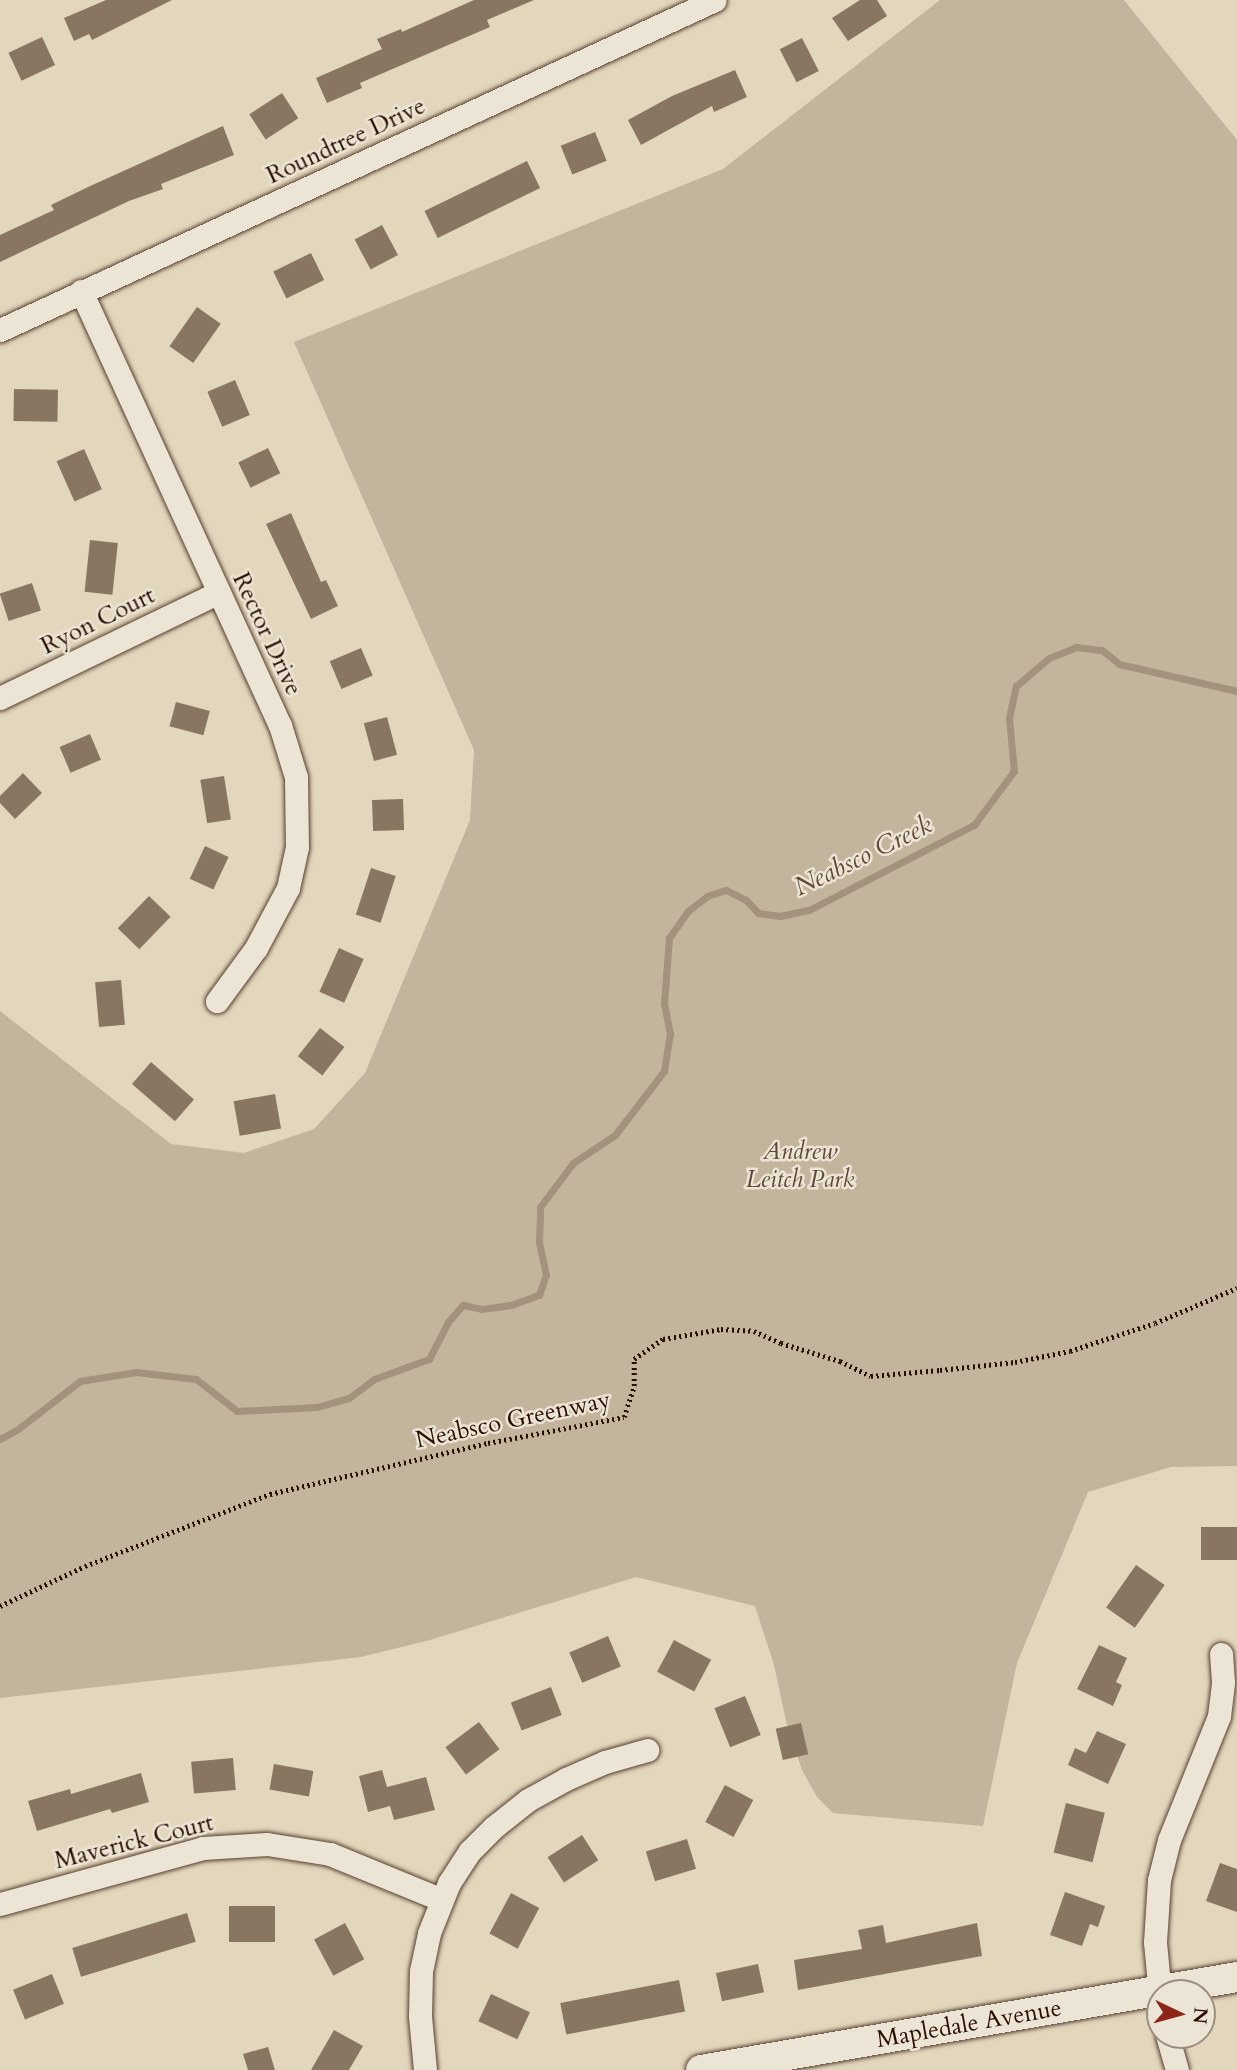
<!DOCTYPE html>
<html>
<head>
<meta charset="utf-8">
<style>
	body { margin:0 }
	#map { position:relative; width:1237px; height:2070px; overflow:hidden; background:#e2d6bd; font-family:Cardo,serif }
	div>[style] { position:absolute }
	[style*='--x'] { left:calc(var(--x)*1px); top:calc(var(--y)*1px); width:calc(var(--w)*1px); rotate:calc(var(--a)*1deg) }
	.green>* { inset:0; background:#c3b49d }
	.stream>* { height:7px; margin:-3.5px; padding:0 3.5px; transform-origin:3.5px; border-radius:3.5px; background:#a3927d }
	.building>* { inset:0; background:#897662; transform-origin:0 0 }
	.path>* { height:4.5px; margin-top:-2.25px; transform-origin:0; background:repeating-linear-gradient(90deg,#290e00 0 2px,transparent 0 5.5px) }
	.roads { filter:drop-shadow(0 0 2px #57402f) drop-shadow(0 0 2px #57402f) }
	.minor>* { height:23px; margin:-11.5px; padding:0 11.5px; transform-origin:11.5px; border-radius:11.5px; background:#ece4d4 }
	.tertiary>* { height:30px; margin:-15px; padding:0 15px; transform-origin:15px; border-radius:15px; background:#ece4d4 }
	span { translate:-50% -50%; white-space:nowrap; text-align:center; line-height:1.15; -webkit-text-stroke:5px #ece4d4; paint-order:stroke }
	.street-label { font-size:24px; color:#290e00 }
	.park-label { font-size:24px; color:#5f4837; font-style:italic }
	.water-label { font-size:26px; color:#604938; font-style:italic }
	.north { position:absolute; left:1146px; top:1979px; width:70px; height:70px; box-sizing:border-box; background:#ece4d4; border:2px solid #9e8e7f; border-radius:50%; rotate:95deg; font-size:19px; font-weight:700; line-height:28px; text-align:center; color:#290e00 }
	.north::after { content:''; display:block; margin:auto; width:24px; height:32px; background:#8f2418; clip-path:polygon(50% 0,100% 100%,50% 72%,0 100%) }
</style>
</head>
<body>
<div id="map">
	<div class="green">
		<i style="clip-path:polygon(940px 0,1124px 0,1237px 140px,1237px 1466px,1171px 1467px,1088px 1492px,1017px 1663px,983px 1826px,833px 1813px,817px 1797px,802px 1770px,786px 1721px,774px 1665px,755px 1606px,636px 1577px,430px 1640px,361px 1657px,0 1698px,0 1011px,171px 1144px,244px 1153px,314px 1129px,365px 1073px,470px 820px,474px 750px,294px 342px,723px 169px)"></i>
	</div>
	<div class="stream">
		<i style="--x:0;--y:1439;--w:21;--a:-29"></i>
		<i style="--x:18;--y:1429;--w:78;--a:-37.7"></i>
		<i style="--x:80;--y:1381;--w:57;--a:-9.1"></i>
		<i style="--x:136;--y:1372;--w:60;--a:6.7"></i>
		<i style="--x:196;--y:1379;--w:52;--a:38"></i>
		<i style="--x:237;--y:1411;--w:80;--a:-2.9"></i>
		<i style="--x:317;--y:1407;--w:33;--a:-16"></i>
		<i style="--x:349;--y:1398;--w:31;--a:-37"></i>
		<i style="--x:374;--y:1379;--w:59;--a:-20"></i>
		<i style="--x:429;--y:1359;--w:42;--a:-62.8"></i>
		<i style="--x:448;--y:1322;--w:23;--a:-49"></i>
		<i style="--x:463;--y:1305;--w:19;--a:12"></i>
		<i style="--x:482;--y:1309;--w:29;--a:-8"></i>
		<i style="--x:511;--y:1305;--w:30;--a:-20"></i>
		<i style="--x:539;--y:1295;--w:21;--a:-71"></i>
		<i style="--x:546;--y:1275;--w:34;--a:-102"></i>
		<i style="--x:539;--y:1242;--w:35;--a:-88"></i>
		<i style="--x:540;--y:1207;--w:55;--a:-53.1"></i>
		<i style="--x:573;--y:1163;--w:50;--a:-33.7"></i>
		<i style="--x:615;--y:1135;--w:81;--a:-52.6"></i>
		<i style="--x:664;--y:1071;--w:37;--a:-81"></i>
		<i style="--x:670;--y:1034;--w:31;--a:-101"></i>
		<i style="--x:664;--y:1004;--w:66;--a:-85.7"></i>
		<i style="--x:669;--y:938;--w:33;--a:-55"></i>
		<i style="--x:688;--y:911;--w:24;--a:-38"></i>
		<i style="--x:707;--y:896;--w:20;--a:-18"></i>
		<i style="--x:726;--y:890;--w:22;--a:27"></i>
		<i style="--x:746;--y:900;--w:18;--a:47"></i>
		<i style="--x:758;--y:913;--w:22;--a:8"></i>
		<i style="--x:780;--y:916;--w:30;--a:-12"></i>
		<i style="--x:809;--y:910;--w:186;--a:-27.3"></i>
		<i style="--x:974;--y:825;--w:67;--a:-53.5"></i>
		<i style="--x:1014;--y:771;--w:53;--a:-95.4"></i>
		<i style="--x:1009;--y:718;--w:33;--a:-78"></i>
		<i style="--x:1016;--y:686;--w:43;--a:-40.3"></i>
		<i style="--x:1049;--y:658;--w:29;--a:-22"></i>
		<i style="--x:1076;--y:647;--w:26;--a:7"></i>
		<i style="--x:1102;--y:650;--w:22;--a:39"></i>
		<i style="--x:1119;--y:664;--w:121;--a:12.9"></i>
	</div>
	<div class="building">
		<i style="clip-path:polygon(106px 0,172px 0,92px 40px,89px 34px,74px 41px,64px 18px)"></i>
		<i style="clip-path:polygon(474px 0,534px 0,487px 20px,490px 27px,360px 83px,362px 88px,327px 103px,316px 78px,382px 49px,377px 39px,401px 29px,402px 32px)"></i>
		<i style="clip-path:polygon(860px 0,877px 0,887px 16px,848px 41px,832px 18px)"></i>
		<i style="left:42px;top:37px;width:31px;height:37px;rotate:65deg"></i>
		<i style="left:802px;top:38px;width:37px;height:25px;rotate:63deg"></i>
		<i style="clip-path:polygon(735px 70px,747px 97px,714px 112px,712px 106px,641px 145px,628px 120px,672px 96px)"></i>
		<i style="left:282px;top:93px;width:30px;height:39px;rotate:57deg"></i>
		<i style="clip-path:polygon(223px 126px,234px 155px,161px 184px,163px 189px,129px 201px,0 262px,0 235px,54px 210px,51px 205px,88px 187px)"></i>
		<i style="left:595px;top:132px;width:31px;height:37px;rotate:68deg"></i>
		<i style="left:527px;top:161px;width:30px;height:114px;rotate:64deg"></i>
		<i style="left:382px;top:225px;width:34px;height:31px;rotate:62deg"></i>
		<i style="left:311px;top:253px;width:30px;height:42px;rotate:64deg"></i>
		<i style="left:197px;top:307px;width:29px;height:48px;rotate:35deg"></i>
		<i style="left:235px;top:380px;width:38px;height:30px;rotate:67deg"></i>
		<i style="left:14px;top:389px;width:44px;height:32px;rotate:1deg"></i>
		<i style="left:268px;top:448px;width:28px;height:33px;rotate:64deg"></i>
		<i style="left:84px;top:449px;width:44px;height:30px;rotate:66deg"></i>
		<i style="clip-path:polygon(291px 513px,321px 582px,326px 580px,338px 606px,311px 619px,266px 524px)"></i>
		<i style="left:90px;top:540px;width:28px;height:52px;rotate:6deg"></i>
		<i style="left:32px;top:583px;width:29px;height:34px;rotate:72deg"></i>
		<i style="left:361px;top:648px;width:30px;height:34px;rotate:67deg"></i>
		<i style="left:176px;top:702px;width:35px;height:25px;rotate:15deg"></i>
		<i style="left:387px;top:717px;width:39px;height:24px;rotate:75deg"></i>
		<i style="left:90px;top:734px;width:28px;height:33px;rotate:67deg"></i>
		<i style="clip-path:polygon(23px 773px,42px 793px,15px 819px,0 803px,0 796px)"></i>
		<i style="left:224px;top:776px;width:44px;height:24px;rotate:81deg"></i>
		<i style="left:403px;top:799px;width:31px;height:31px;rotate:88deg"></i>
		<i style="left:205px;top:846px;width:26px;height:36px;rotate:25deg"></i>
		<i style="left:371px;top:868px;width:26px;height:49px;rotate:18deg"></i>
		<i style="left:149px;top:896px;width:30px;height:45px;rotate:44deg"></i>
		<i style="left:339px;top:948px;width:27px;height:48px;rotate:24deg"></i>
		<i style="left:121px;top:980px;width:45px;height:26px;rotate:85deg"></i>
		<i style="left:320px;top:1028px;width:31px;height:36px;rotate:38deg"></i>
		<i style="left:151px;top:1062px;width:57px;height:29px;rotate:41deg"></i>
		<i style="left:275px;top:1094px;width:35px;height:42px;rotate:80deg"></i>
		<i style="left:1201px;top:1527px;width:36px;height:33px"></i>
		<i style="left:1136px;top:1565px;width:35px;height:52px;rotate:35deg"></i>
		<i style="left:608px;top:1636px;width:33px;height:42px;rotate:67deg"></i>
		<i style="left:674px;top:1640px;width:42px;height:36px;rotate:28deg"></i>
		<i style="clip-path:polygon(1099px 1645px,1127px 1658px,1116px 1682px,1122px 1685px,1113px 1706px,1077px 1689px)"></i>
		<i style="left:551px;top:1687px;width:30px;height:43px;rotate:69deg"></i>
		<i style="left:745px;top:1696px;width:42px;height:33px;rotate:68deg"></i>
		<i style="left:479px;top:1722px;width:34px;height:42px;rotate:53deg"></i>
		<i style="left:801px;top:1723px;width:32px;height:26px;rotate:77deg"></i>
		<i style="clip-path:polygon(1097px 1731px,1126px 1744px,1108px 1784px,1068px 1765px,1075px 1748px,1086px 1753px)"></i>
		<i style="left:233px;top:1758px;width:32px;height:42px;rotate:85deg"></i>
		<i style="left:274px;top:1764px;width:40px;height:26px;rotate:10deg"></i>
		<i style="clip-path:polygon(382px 1770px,387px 1787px,426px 1777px,435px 1810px,394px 1820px,390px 1806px,368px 1812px,359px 1776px)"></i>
		<i style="clip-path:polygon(141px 1773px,149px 1802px,112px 1813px,110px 1809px,37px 1831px,28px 1801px,70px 1789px,71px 1794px)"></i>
		<i style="left:725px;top:1785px;width:32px;height:42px;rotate:28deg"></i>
		<i style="left:1066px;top:1803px;width:40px;height:51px;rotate:14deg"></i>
		<i style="left:582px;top:1835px;width:30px;height:41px;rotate:57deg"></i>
		<i style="left:687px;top:1839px;width:31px;height:43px;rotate:73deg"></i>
		<i style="clip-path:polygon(1220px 1863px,1237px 1869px,1237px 1912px,1206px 1901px)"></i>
		<i style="clip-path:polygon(1065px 1892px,1105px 1906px,1098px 1927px,1090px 1924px,1082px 1946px,1050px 1935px)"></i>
		<i style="left:511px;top:1893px;width:32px;height:46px;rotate:28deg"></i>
		<i style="left:229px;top:1906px;width:46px;height:36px"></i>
		<i style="left:187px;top:1913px;width:30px;height:120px;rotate:73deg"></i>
		<i style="left:345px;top:1923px;width:41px;height:35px;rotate:62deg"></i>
		<i style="clip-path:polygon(977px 1923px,982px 1956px,798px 1990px,794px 1960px,862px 1949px,858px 1930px,883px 1925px,886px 1943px)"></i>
		<i style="left:758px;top:1964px;width:29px;height:43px;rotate:78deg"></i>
		<i style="left:52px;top:1974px;width:32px;height:42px;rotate:68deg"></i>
		<i style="left:679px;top:1980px;width:32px;height:121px;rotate:79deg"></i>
		<i style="left:491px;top:1994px;width:43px;height:30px;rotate:25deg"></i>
		<i style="clip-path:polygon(334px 2030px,363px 2046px,349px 2070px,311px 2070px)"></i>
		<i style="clip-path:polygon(268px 2047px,275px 2070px,248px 2070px,243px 2054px)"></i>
	</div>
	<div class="path">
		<i style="--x:0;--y:1606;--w:94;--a:-25.2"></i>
		<i style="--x:85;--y:1566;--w:199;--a:-21.3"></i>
		<i style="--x:270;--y:1494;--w:224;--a:-13.2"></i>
		<i style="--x:488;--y:1443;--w:138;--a:-10.8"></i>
		<i style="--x:624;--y:1417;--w:33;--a:-72"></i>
		<i style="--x:634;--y:1386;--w:27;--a:-90"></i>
		<i style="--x:634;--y:1359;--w:35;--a:-35"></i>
		<i style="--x:663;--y:1339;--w:59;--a:-9.8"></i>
		<i style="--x:721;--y:1329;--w:33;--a:3"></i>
		<i style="--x:754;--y:1331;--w:30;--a:24"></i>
		<i style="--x:781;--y:1343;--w:62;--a:17"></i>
		<i style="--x:840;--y:1361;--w:34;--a:26"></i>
		<i style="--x:871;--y:1376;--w:69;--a:-5"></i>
		<i style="--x:940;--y:1370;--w:75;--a:-6.1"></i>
		<i style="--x:1015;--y:1362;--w:56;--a:-11.3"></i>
		<i style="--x:1070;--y:1351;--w:89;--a:-18.2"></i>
		<i style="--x:1155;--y:1323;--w:89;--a:-23.1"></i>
	</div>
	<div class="roads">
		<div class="minor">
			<i style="--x:81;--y:291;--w:477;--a:65.4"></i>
			<i style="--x:280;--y:725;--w:54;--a:72.9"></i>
			<i style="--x:296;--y:777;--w:70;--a:89.2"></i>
			<i style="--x:297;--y:847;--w:42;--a:102.4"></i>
			<i style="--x:288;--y:888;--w:68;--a:118.1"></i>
			<i style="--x:256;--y:948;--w:66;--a:126.3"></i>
			<i style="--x:0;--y:330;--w:787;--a:-24.78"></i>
			<i style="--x:0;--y:698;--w:243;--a:-25.8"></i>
			<i style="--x:0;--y:1904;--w:211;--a:-15.4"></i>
			<i style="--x:203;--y:1848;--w:64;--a:-3.6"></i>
			<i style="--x:267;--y:1844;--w:64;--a:9"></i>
			<i style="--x:330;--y:1854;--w:121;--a:22.3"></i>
			<i style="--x:1160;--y:1995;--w:53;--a:-95.4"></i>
			<i style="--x:1155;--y:1942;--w:62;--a:-86.3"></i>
			<i style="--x:1159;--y:1880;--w:41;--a:-76"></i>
			<i style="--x:1169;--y:1840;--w:134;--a:-68"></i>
			<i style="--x:1219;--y:1716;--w:34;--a:-83"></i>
			<i style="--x:1223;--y:1682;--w:28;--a:-94"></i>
			<i style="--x:1167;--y:2035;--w:36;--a:74"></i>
			<i style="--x:425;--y:2070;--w:54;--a:-95.3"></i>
			<i style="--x:420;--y:2016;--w:45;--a:-88.7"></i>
			<i style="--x:421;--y:1971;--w:39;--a:-78"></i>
			<i style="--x:429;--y:1933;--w:54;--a:-68.2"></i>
			<i style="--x:449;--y:1883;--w:38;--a:-57"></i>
			<i style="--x:470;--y:1851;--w:34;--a:-45"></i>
			<i style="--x:494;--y:1827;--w:43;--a:-38.5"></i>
			<i style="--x:528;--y:1800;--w:43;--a:-28.9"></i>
			<i style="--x:566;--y:1779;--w:43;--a:-23.6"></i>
			<i style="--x:605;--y:1762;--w:44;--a:-15.9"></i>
		</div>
		<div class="tertiary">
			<i style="--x:701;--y:2070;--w:544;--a:-9.84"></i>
		</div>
	</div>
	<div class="street-label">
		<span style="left:346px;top:141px;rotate:-25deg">Roundtree Drive</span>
		<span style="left:98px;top:621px;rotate:-26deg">Ryon Court</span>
		<span style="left:267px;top:634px;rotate:65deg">Rector Drive</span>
		<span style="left:513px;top:1420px;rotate:-12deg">Neabsco Greenway</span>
		<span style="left:134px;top:1842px;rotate:-14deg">Maverick Court</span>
		<span style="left:969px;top:2024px;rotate:-10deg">Mapledale Avenue</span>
	</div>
	<div class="park-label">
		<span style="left:800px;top:1166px">Andrew<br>Leitch Park</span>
	</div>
	<div class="water-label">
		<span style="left:863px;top:856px;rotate:-26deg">Neabsco Creek</span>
	</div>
	<div class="north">N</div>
</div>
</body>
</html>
